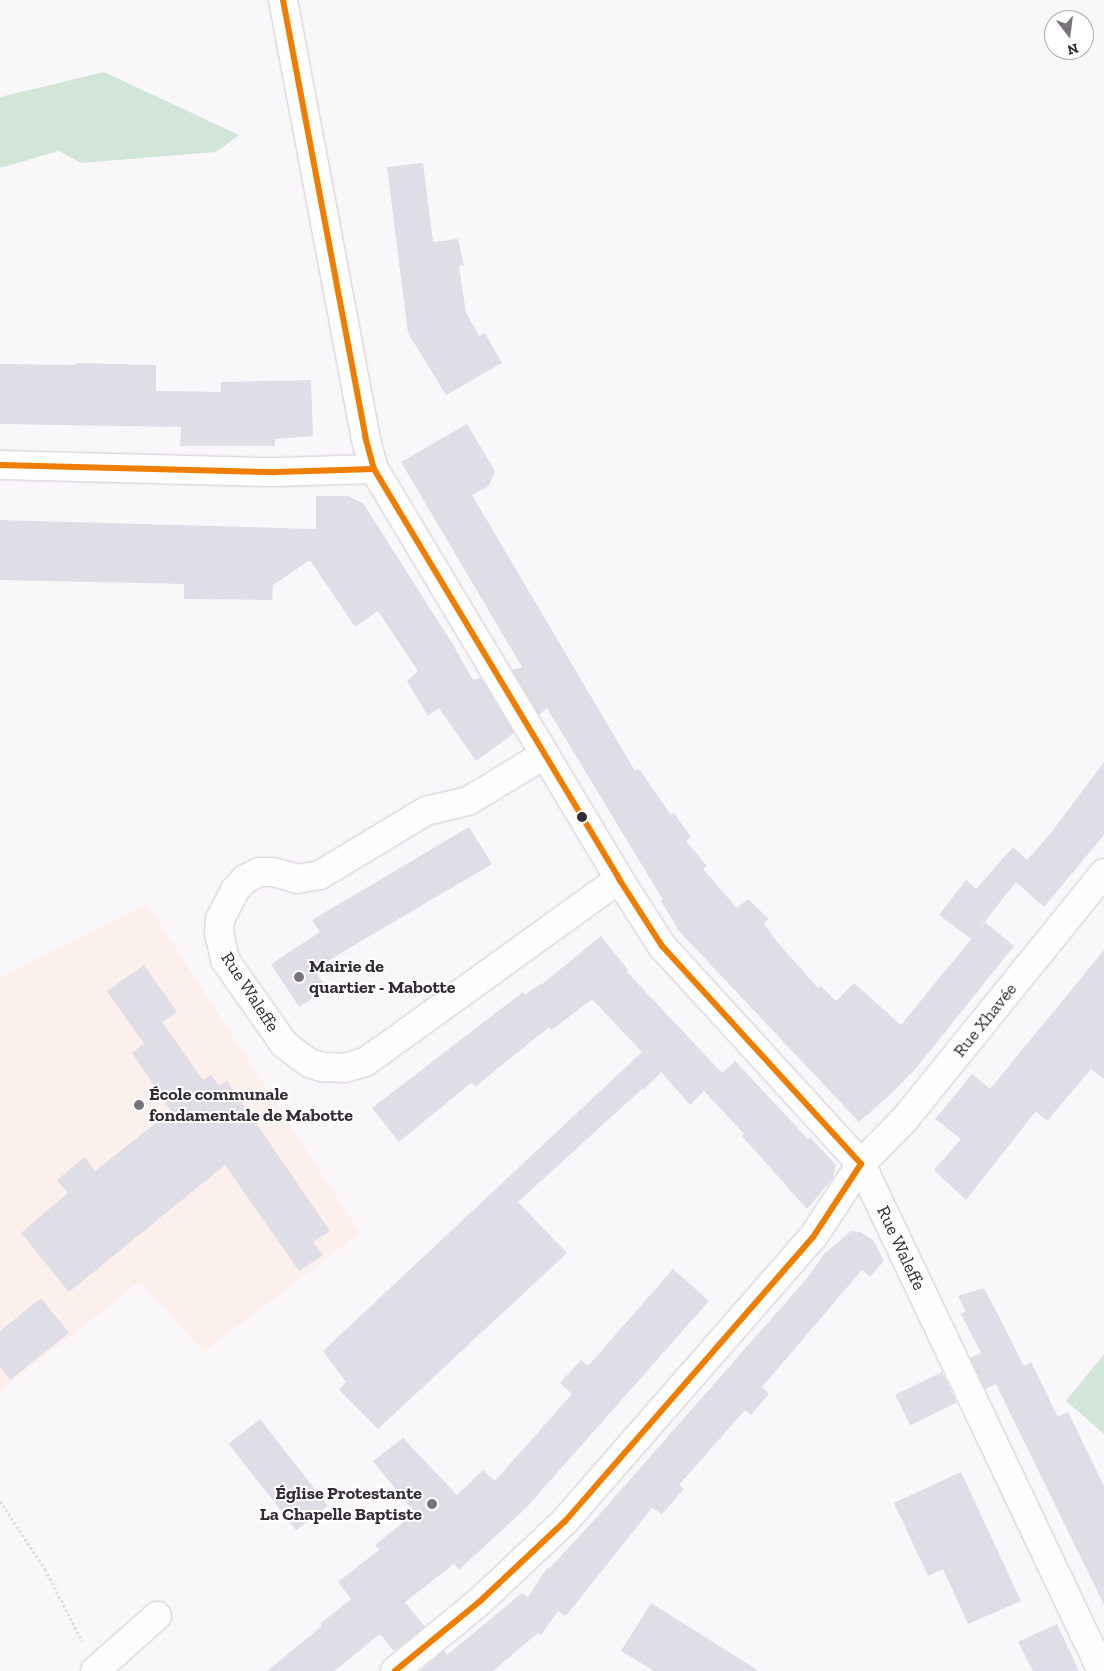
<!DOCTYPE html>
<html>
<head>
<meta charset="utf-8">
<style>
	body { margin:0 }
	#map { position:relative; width:1104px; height:1671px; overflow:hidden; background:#faf7fb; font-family:"Zilla Slab",serif }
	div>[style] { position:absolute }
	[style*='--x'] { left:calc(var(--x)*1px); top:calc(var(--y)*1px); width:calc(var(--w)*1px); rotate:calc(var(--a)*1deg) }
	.education>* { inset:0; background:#fbf0ec }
	.green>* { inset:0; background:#d1e6d8 }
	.building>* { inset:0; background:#dfdde5; transform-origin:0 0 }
	.path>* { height:3px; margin-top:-1.5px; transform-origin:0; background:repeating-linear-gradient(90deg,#dfdedf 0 2.5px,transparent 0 5px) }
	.roads { filter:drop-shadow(0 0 1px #cfc9d0) drop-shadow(0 0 1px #cfc9d0) }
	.minor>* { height:28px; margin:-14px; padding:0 14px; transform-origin:14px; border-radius:14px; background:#fefefe }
	.bus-1>* { height:6px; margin:-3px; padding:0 3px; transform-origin:3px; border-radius:3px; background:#ef7d00 }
	.dots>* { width:14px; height:14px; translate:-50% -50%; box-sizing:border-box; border:2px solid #fff; border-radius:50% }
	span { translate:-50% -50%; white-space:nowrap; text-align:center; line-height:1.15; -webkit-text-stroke:4px #fff; paint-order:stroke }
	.poi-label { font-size:18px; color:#342b35; font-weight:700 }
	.left { translate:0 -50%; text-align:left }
	.right { translate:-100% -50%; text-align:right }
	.street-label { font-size:18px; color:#342b35 }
	.north { position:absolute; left:1044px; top:10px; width:50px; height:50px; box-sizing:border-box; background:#fff; border:1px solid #aeaaae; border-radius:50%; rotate:165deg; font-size:14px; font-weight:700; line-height:20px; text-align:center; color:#342b35 }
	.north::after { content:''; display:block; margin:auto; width:18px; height:22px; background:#79727a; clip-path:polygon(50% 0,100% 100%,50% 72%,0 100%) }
</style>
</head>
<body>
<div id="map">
	<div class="education">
		<i style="clip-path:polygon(147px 904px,360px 1233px,204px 1352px,139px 1282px,0 1392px,0 977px)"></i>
	</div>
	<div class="green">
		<i style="clip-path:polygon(104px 72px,239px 135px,216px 152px,81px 163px,59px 151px,0 168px,0 97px)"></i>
		<i style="clip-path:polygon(1104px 1354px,1104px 1434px,1066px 1401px)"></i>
	</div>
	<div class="building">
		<i style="clip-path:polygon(423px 163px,433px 242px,458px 239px,464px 265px,459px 266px,466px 313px,479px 336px,485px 333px,502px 363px,446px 395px,408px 333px,387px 167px)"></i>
		<i style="clip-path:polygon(76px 363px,156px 365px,156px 391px,221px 392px,221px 382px,311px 380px,313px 436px,275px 439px,275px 446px,180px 446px,181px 427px,0 424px,0 364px,76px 365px)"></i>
		<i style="clip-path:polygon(467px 424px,495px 471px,489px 486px,472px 495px,635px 771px,639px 769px,671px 815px,674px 813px,691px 837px,686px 841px,707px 866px,703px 869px,737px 908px,748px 899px,769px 919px,764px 923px,777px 942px,818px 988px,821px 986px,836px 1001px,854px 983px,901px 1025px,985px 922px,1014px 946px,918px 1066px,891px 1094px,859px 1122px,679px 931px,661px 901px,663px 900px,547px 708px,539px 715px,512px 670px,522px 667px,401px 462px)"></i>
		<i style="clip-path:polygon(316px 496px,348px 496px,363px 503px,452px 643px,473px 680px,481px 678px,514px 733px,476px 761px,439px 708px,428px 716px,407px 681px,418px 671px,378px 611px,355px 627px,310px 560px,273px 585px,272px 600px,184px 599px,184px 584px,0 580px,0 520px,316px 529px)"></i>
		<i style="clip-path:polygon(1104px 762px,1104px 835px,1044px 907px,1016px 882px,971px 939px,939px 915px,966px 880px,976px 889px,1013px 847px,1027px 860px,1051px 833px)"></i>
		<i style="clip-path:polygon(469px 827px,492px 864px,314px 969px,327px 989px,299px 1007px,271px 964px,320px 932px,312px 920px)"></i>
		<i style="clip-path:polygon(601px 936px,628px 970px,627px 972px,722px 1073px,735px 1061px,808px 1139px,810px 1137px,836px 1165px,833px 1178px,807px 1209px,742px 1136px,744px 1134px,704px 1091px,690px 1105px,661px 1072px,645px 1089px,643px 1088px,518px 1202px,567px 1253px,378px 1429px,339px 1390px,346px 1382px,323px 1351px,642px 1052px,592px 999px,552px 1030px,549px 1027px,475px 1087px,472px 1082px,399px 1142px,372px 1108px,523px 992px,525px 995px,540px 984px,541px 985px)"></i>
		<i style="clip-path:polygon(1104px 950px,1104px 1079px,1091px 1069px,1047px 1121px,1036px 1111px,966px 1200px,934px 1170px,961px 1139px,935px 1119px,972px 1074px,990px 1089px)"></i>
		<i style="clip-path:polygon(144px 965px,177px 1012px,162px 1022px,203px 1080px,211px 1075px,219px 1086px,227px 1081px,330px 1231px,313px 1242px,323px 1255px,299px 1271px,225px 1165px,69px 1292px,21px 1233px,68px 1193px,57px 1180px,85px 1157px,95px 1171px,171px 1111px,132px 1053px,144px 1044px,107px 991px)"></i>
		<i style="clip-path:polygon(851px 1231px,861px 1232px,874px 1241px,884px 1261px,870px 1277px,862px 1270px,762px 1387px,769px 1394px,751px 1415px,745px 1410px,679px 1485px,684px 1489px,662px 1514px,652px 1508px,566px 1616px,558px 1611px,541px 1635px,538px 1633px,493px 1671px,420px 1671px,444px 1651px,447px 1655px,522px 1593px,528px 1597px,547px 1568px,549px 1569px,606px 1507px,808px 1277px,824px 1254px)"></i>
		<i style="clip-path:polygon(673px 1269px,709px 1301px,526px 1508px,459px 1570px,454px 1564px,405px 1602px,425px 1627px,394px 1651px,380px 1634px,334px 1671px,267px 1671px,322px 1626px,320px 1624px,351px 1599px,338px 1582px,379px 1550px,375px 1545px,415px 1513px,373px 1461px,403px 1438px,457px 1495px,483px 1470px,495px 1481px,572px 1394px,560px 1383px,581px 1360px,588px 1366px)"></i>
		<i style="clip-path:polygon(984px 1288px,1024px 1366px,1031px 1362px,1058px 1417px,1068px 1412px,1104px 1486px,1104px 1605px,996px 1384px,985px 1389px,970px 1358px,981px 1353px,961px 1314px,966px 1311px,958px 1296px)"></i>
		<i style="clip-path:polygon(41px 1298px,69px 1333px,10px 1380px,0 1367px,0 1331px)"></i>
		<i style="left:942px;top:1372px;width:34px;height:52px;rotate:64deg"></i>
		<i style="left:260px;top:1419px;width:110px;height:40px;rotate:52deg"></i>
		<i style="clip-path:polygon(961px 1472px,1021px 1601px,968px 1624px,943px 1569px,928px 1576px,894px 1503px)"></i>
		<i style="clip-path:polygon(651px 1603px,759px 1671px,654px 1671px,621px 1651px)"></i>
		<i style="clip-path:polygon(1057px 1624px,1079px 1671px,1033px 1671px,1018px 1642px)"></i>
	</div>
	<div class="path">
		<i style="--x:0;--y:1501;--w:82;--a:56.5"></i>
		<i style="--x:45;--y:1569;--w:81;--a:62.8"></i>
	</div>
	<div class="roads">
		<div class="minor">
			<i style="--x:283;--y:0;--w:444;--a:79.3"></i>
			<i style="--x:365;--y:436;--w:34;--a:75"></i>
			<i style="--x:374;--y:469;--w:478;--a:59.1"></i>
			<i style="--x:619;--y:879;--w:80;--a:57.3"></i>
			<i style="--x:662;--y:946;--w:295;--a:47.6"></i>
			<i style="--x:861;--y:1164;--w:561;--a:64.58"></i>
			<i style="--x:0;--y:465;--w:276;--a:1.5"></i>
			<i style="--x:276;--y:472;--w:98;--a:-1.8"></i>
			<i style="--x:544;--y:755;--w:89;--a:148.8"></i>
			<i style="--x:468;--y:801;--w:43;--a:166.6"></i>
			<i style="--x:426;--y:811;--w:124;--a:148.9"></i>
			<i style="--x:320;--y:875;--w:22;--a:170"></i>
			<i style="--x:298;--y:879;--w:26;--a:-164"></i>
			<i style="--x:273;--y:872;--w:13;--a:180"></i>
			<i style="--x:260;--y:872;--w:17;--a:155"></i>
			<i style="--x:245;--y:879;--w:15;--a:132"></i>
			<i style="--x:235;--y:890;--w:33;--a:117"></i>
			<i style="--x:220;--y:919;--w:14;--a:94"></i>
			<i style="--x:219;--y:933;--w:28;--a:77"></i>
			<i style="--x:225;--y:960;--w:103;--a:54.9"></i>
			<i style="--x:284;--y:1044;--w:31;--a:37"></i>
			<i style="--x:309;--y:1063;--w:14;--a:17"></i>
			<i style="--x:322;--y:1067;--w:23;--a:2"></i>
			<i style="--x:345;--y:1068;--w:21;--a:-17"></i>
			<i style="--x:365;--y:1062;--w:16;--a:-35"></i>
			<i style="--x:378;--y:1053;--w:297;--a:-35.8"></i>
			<i style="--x:95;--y:1671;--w:83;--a:-41.6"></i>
			<i style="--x:395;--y:1671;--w:109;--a:-39.4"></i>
			<i style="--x:479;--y:1602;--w:117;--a:-43.3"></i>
			<i style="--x:564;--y:1522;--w:378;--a:-48.9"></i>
			<i style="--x:813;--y:1237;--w:87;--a:-56.7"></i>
			<i style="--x:861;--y:1164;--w:62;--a:-45.7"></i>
			<i style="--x:904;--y:1120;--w:318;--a:-51"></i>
		</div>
	</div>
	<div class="bus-1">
		<i style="--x:283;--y:0;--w:444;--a:79.3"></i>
		<i style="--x:365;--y:436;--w:34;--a:75"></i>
		<i style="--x:374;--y:469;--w:478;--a:59.1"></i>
		<i style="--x:619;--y:879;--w:80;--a:57.3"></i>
		<i style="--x:662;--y:946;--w:295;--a:47.6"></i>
		<i style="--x:861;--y:1164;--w:87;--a:123.3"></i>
		<i style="--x:813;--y:1237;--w:378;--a:131.1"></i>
		<i style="--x:564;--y:1522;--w:117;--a:136.7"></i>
		<i style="--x:479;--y:1602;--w:109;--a:140.6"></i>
		<i style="--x:0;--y:465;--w:276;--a:1.5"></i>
		<i style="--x:276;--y:472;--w:98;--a:-1.8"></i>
	</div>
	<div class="dots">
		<i style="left:582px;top:817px;background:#342b35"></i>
		<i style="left:299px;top:977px;background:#79727a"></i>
		<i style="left:139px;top:1105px;background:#79727a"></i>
		<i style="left:432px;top:1504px;background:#79727a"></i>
	</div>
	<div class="poi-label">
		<span class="left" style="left:309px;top:977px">Mairie de<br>quartier - Mabotte</span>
		<span class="left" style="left:149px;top:1105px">École communale<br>fondamentale de Mabotte</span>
		<span class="right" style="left:422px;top:1504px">Église Protestante<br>La Chapelle Baptiste</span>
	</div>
	<div class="street-label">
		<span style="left:250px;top:992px;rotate:57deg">Rue Waleffe</span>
		<span style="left:985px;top:1020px;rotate:-51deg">Rue Xhavée</span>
		<span style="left:901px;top:1248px;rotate:65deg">Rue Waleffe</span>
	</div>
	<div class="north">N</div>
</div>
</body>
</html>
